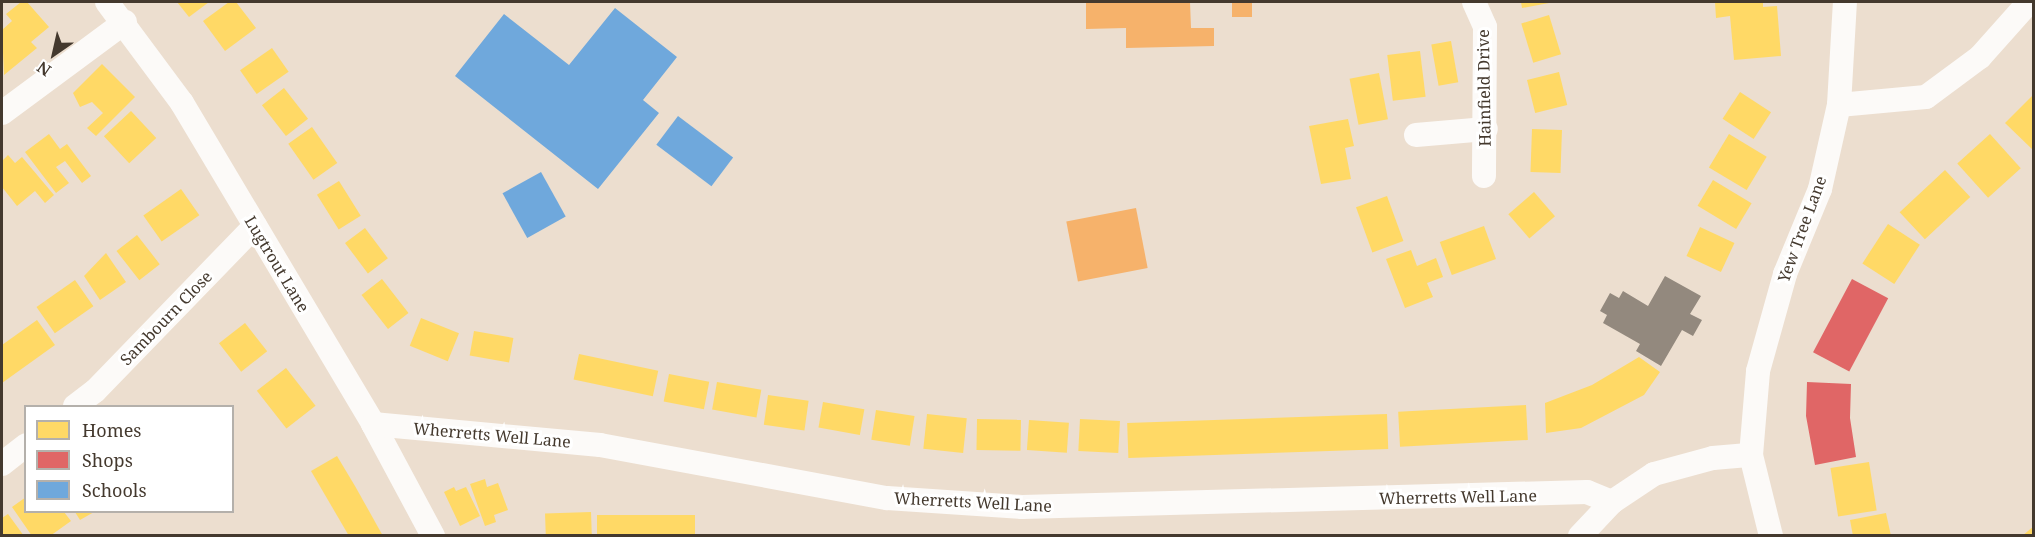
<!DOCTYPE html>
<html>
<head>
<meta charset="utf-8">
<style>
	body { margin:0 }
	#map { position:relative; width:2035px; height:537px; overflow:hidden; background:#ecdecf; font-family:"Noto Serif",serif }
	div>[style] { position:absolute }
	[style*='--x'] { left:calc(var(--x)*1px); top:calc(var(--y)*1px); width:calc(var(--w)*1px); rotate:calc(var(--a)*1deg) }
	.homes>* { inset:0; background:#ffd966; transform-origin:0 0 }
	.shops>* { inset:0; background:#e06666; transform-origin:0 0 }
	.schools>* { inset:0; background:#6fa8dc; transform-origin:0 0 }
	.health>* { inset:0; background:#f6b26b; transform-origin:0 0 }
	.building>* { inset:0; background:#93897e }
	.minor>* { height:24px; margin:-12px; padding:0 12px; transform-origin:12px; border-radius:12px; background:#fcfaf8 }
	span { translate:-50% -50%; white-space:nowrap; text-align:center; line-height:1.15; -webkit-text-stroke:6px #fff; paint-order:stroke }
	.street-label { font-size:16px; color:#44392e }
	.frame { position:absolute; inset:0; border:3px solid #44392e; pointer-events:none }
	.legend { position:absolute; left:24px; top:405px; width:210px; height:108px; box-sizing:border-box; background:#fff; border:2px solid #b4b0ab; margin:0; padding:8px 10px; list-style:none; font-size:18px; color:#44392e }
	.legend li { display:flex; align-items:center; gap:12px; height:30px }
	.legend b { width:30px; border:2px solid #b4b0ab }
	.north { position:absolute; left:24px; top:24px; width:60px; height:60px; -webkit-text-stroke:4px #fff; paint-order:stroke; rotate:214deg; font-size:16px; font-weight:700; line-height:24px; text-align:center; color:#44392e }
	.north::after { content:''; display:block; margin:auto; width:21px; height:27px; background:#44392e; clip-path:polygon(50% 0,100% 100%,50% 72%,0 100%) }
</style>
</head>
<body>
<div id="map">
	<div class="homes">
		<i style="clip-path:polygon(21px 2px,27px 2px,49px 27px,31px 42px,37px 48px,4px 75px,2px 30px,12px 21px,6px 14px)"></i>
		<i style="clip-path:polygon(177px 2px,209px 2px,189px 17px)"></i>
		<i style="clip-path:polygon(229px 2px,236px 2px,256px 28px,225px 51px,203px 21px)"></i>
		<i style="clip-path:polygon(1521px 2px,1549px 2px,1549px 3px,1522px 8px)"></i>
		<i style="clip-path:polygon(1715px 2px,1763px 2px,1763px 7px,1777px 6px,1781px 56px,1734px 60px,1730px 16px,1716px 18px)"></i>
		<i style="left:1549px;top:15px;width:41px;height:29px;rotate:73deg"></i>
		<i style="left:1451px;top:41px;width:42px;height:20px;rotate:80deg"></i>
		<i style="left:272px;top:48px;width:29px;height:39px;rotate:55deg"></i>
		<i style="left:1420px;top:51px;width:46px;height:33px;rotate:83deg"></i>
		<i style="clip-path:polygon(102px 64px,135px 97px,96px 136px,87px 128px,103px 113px,92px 102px,80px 107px,73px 93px)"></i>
		<i style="left:1559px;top:72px;width:34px;height:33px;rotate:76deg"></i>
		<i style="left:1379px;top:73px;width:47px;height:30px;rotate:79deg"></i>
		<i style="left:284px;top:88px;width:39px;height:28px;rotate:52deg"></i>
		<i style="left:1740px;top:92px;width:37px;height:32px;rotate:33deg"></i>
		<i style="clip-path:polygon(2034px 94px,2034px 151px,2005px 123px)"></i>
		<i style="left:131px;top:111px;width:37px;height:37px;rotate:47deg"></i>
		<i style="clip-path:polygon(1348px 119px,1354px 146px,1345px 148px,1351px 179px,1321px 184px,1309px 126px)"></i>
		<i style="left:312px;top:127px;width:44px;height:29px;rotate:55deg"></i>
		<i style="left:1532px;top:129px;width:30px;height:43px;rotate:2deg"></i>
		<i style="clip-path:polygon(49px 134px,60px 149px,67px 144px,91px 176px,82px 183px,65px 161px,56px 167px,69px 183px,56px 193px,25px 152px)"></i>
		<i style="left:1729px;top:134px;width:44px;height:39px;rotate:31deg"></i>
		<i style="left:1990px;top:134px;width:46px;height:44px;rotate:48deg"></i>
		<i style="clip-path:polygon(8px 155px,15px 163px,22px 157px,54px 195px,45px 203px,35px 191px,17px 206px,2px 187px,2px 161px)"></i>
		<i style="left:1945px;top:170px;width:37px;height:62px;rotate:47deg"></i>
		<i style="left:1713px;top:180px;width:45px;height:30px;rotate:31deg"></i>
		<i style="left:339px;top:181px;width:41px;height:26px;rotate:58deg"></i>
		<i style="left:181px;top:189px;width:32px;height:46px;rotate:55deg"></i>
		<i style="left:1534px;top:192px;width:32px;height:34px;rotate:49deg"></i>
		<i style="left:1387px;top:196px;width:48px;height:33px;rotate:70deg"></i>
		<i style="left:1888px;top:224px;width:38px;height:47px;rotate:33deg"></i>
		<i style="left:1484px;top:226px;width:35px;height:47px;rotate:70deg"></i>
		<i style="left:1700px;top:227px;width:38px;height:32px;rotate:25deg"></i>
		<i style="left:365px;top:228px;width:38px;height:25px;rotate:53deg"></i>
		<i style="left:137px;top:235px;width:37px;height:26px;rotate:52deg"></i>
		<i style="clip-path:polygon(1411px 250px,1417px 266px,1436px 258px,1443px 277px,1427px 283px,1433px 297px,1405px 308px,1386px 259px)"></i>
		<i style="clip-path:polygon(106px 253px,126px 282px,100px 300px,84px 276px)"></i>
		<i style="left:382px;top:279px;width:43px;height:26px;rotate:52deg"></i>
		<i style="left:75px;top:280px;width:32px;height:47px;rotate:55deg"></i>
		<i style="left:421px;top:318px;width:41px;height:30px;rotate:22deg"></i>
		<i style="clip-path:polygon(37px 320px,55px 345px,2px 383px,2px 345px)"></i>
		<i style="left:245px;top:323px;width:36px;height:33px;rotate:52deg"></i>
		<i style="left:474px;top:331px;width:40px;height:25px;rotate:10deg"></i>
		<i style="left:579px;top:354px;width:81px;height:26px;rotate:12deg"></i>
		<i style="clip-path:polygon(1639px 357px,1660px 372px,1644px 395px,1581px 428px,1546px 433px,1545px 403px,1592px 385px)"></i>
		<i style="left:286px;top:368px;width:48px;height:37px;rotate:52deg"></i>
		<i style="left:669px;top:374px;width:41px;height:28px;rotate:11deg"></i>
		<i style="left:717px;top:382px;width:45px;height:28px;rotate:10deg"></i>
		<i style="left:768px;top:395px;width:41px;height:30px;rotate:8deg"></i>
		<i style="left:823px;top:402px;width:42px;height:26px;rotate:10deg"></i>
		<i style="left:1526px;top:405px;width:35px;height:128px;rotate:87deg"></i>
		<i style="left:876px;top:410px;width:39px;height:30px;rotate:9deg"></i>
		<i style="left:927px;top:414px;width:40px;height:35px;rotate:6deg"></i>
		<i style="left:1387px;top:414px;width:35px;height:260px;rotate:88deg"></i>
		<i style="left:977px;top:419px;width:44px;height:31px;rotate:1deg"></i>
		<i style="left:1080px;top:419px;width:40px;height:32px;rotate:3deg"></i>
		<i style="left:1029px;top:420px;width:40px;height:30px;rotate:4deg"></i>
		<i style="clip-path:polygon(337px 456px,355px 486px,383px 536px,349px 536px,311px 471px)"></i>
		<i style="left:1869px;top:462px;width:49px;height:39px;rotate:81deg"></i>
		<i style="clip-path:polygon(485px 479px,487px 487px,498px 483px,508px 510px,494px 515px,496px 522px,485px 526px,470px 484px)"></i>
		<i style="clip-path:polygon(454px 487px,456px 491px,466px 487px,480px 516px,460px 526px,444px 492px)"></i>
		<i style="clip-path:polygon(26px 497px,26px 512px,64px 512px,71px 521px,50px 536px,32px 536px,12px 507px)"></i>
		<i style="clip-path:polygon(75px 512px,94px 512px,80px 520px)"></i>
		<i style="left:591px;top:512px;width:24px;height:46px;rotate:88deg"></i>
		<i style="clip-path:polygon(1886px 513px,1891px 536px,1853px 536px,1850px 520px)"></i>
		<i style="clip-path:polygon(8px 514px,24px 536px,2px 536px,2px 518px)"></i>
		<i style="left:597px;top:515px;width:98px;height:21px"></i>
		<i style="clip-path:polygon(2034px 526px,2034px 536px,2022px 536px)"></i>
	</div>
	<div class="shops">
		<i style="left:1852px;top:279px;width:41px;height:83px;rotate:28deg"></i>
		<i style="clip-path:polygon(1807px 382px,1851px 384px,1850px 418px,1856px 457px,1815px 465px,1806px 416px)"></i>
	</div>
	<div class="schools">
		<i style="clip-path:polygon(615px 8px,677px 57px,643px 100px,659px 113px,598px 189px,455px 76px,504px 14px,569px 65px)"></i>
		<i style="left:678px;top:116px;width:69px;height:36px;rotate:37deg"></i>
		<i style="left:541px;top:172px;width:51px;height:44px;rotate:61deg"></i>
	</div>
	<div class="health">
		<i style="clip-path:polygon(1086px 2px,1190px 2px,1191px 28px,1214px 28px,1214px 46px,1126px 48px,1126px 28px,1086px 29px)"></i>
		<i style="left:1232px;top:2px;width:20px;height:15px"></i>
		<i style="left:1136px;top:208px;width:61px;height:71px;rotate:79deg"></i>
	</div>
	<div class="building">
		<i style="clip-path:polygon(1665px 276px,1701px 296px,1690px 314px,1702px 320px,1693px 336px,1682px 330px,1661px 366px,1636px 351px,1640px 344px,1603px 323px,1607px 315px,1600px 311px,1610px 293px,1619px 298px,1623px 291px,1648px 306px)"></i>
	</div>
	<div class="minor">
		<i style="--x:107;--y:2;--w:126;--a:53.4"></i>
		<i style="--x:182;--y:103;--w:374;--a:59.2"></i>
		<i style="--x:373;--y:424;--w:127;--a:61.8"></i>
		<i style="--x:1474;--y:2;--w:27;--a:66"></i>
		<i style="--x:1485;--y:27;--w:149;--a:90.4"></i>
		<i style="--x:1839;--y:105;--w:87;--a:-5.3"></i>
		<i style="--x:1926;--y:97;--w:67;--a:-36.5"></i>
		<i style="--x:1980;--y:57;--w:74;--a:-48.3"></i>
		<i style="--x:2;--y:113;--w:153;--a:-36.5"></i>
		<i style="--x:1416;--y:135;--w:70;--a:-4.9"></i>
		<i style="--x:75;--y:406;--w:25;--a:-37"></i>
		<i style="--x:95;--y:391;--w:230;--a:-45.9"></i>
		<i style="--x:373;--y:424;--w:228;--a:5.3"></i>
		<i style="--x:600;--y:445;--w:292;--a:10.5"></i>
		<i style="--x:887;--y:498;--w:135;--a:3.8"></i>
		<i style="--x:1022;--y:507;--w:565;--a:-1.52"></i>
		<i style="--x:1587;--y:492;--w:27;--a:22"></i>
		<i style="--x:2;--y:464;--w:31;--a:-38"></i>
		<i style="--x:1580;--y:536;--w:47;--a:-46.7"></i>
		<i style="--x:1612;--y:502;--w:50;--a:-33.7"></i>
		<i style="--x:1654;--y:474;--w:61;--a:-15.2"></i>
		<i style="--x:1713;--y:458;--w:38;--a:-5"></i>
		<i style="--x:1771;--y:536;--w:83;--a:-103.9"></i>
		<i style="--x:1751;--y:455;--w:84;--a:-85.2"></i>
		<i style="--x:1758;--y:371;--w:101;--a:-74.4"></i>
		<i style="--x:1785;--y:274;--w:92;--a:-67.6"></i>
		<i style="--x:1820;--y:189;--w:86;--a:-77.3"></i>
		<i style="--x:1839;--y:105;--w:103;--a:-86.7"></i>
	</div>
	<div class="street-label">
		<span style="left:1484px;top:88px;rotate:-91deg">Hainfield Drive</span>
		<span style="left:1802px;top:229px;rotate:-70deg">Yew Tree Lane</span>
		<span style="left:277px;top:264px;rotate:59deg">Lugtrout Lane</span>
		<span style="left:166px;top:318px;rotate:-46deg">Sambourn Close</span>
		<span style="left:492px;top:435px;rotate:5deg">Wherretts Well Lane</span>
		<span style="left:1458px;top:497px;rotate:-1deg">Wherretts Well Lane</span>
		<span style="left:973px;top:502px;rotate:3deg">Wherretts Well Lane</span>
	</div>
	<div class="frame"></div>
	<ul class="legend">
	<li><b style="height:16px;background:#ffd966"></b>Homes</li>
	<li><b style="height:16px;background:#e06666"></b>Shops</li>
	<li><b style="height:16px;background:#6fa8dc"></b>Schools</li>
	</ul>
	<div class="north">N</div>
</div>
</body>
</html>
